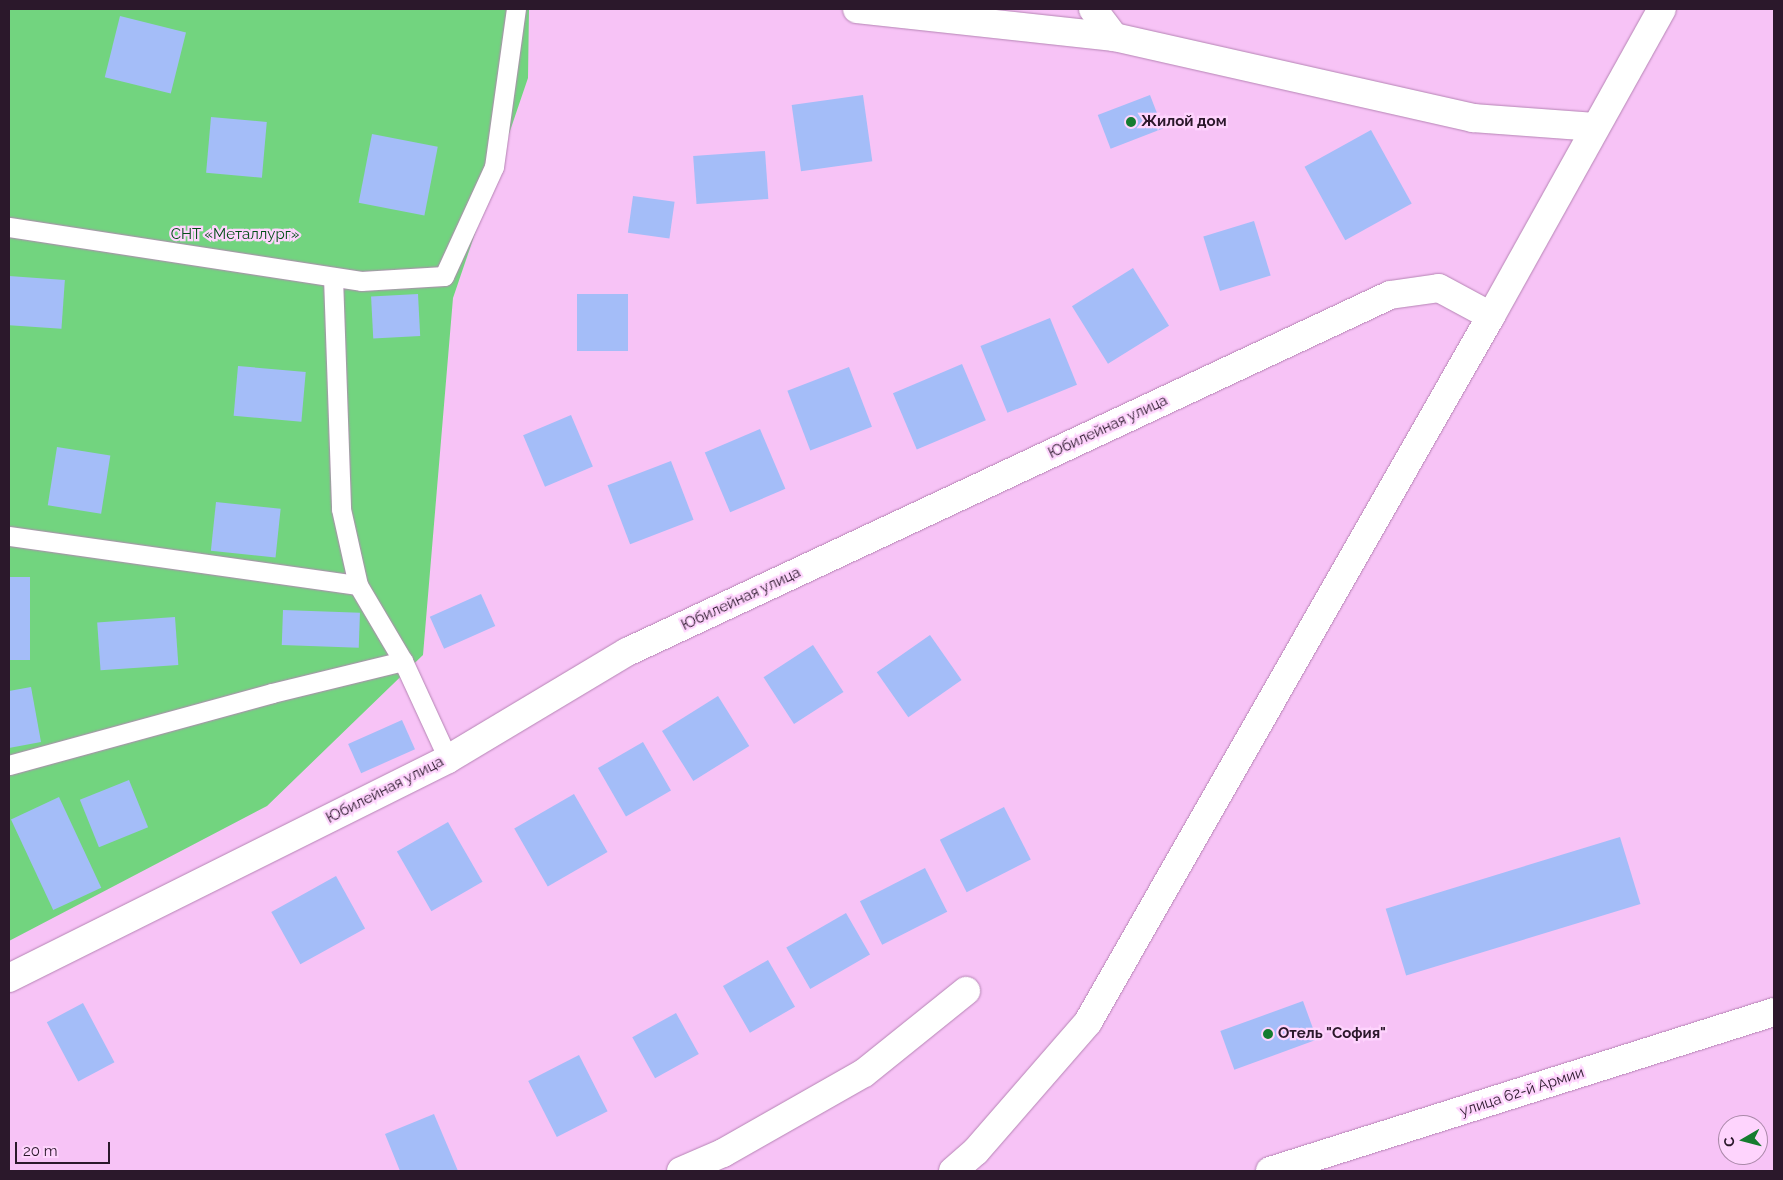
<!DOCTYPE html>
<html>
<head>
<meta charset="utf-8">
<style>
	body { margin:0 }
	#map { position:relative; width:1783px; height:1180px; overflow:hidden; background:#f7c3f6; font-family:Raleway,sans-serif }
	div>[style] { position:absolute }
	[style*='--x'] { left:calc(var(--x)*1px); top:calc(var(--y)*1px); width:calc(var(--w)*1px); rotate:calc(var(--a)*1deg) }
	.green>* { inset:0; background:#72d47f }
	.building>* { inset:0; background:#a4bdf8; transform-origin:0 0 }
	.roads { filter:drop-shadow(0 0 1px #b584b4) drop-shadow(0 0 1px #b584b4) }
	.lane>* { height:19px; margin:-9.5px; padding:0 9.5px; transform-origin:9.5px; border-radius:9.5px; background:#fff }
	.street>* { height:28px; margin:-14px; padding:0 14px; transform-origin:14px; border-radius:14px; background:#fff }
	.secondary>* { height:28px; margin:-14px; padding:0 14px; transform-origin:14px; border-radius:14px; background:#fff }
	.dots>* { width:14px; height:14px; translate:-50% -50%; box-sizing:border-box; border:2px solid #fed4fd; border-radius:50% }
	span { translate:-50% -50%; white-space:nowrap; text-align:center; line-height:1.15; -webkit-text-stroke:4.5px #fed4fd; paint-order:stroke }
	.poi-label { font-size:15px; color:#2b182b; font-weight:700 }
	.left { translate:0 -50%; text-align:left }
	.park-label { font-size:15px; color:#004d15 }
	.street-label { font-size:15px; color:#2b182b }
	.frame { position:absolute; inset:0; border:10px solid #2b182b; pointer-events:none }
	.north { position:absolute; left:1718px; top:1115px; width:50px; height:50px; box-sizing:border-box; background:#fed4fd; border:1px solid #aa89a9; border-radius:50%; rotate:262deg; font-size:14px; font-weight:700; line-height:20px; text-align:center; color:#2b182b }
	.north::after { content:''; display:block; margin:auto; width:18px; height:22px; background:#157c2f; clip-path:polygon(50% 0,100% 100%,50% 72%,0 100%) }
	.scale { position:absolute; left:15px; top:1142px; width:95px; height:22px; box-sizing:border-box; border:2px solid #2b182b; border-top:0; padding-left:6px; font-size:15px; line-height:18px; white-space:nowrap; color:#2b182b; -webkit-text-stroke:4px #fed4fd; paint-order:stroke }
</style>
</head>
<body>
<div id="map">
	<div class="green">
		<i style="clip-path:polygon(9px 9px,529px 9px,528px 78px,453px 298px,423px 655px,267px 806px,9px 941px)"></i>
	</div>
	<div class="building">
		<i style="left:120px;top:16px;width:68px;height:63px;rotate:14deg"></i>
		<i style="left:863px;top:95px;width:67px;height:72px;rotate:82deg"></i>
		<i style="left:1150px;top:95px;width:36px;height:56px;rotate:69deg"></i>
		<i style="left:211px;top:117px;width:56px;height:56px;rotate:5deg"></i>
		<i style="left:1371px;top:130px;width:84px;height:76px;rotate:61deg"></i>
		<i style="left:372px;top:134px;width:67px;height:70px;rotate:11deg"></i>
		<i style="left:765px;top:151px;width:48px;height:72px;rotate:86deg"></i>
		<i style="left:633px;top:196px;width:42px;height:37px;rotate:8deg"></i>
		<i style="left:1254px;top:221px;width:57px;height:53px;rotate:73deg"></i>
		<i style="left:1133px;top:268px;width:68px;height:72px;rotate:58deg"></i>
		<i style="left:9px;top:276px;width:56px;height:49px;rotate:4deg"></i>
		<i style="left:418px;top:294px;width:42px;height:47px;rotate:87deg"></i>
		<i style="left:577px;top:294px;width:51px;height:57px"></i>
		<i style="left:1050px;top:318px;width:72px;height:75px;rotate:68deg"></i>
		<i style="left:962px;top:364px;width:61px;height:75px;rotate:67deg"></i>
		<i style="left:238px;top:366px;width:68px;height:50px;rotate:5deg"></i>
		<i style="left:849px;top:367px;width:64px;height:66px;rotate:69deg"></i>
		<i style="left:571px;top:415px;width:56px;height:52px;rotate:67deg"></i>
		<i style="left:760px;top:429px;width:65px;height:60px;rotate:67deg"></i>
		<i style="left:57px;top:447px;width:54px;height:59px;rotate:9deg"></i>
		<i style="left:671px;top:461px;width:63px;height:68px;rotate:69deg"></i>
		<i style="left:216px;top:502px;width:65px;height:49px;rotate:6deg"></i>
		<i style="left:9px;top:577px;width:21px;height:83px"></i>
		<i style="left:481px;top:594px;width:35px;height:56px;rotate:66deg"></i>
		<i style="left:283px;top:610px;width:77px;height:35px;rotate:2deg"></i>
		<i style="left:175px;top:617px;width:48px;height:78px;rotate:86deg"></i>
		<i style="left:930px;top:635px;width:55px;height:65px;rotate:55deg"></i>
		<i style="left:813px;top:645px;width:56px;height:59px;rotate:57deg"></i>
		<i style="clip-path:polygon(31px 687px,41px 742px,9px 748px,9px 691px)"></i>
		<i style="left:718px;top:696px;width:59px;height:66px;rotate:58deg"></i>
		<i style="left:402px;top:720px;width:32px;height:59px;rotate:66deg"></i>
		<i style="left:643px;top:742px;width:56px;height:52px;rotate:60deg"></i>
		<i style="left:129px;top:780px;width:51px;height:53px;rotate:68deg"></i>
		<i style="left:574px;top:794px;width:67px;height:69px;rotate:60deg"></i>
		<i style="left:59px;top:797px;width:100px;height:53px;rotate:65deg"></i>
		<i style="left:1004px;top:807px;width:59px;height:72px;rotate:63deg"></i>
		<i style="left:448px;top:822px;width:69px;height:59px;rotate:60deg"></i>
		<i style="left:1620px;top:837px;width:70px;height:245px;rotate:73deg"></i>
		<i style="left:925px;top:868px;width:49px;height:73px;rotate:63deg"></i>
		<i style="left:336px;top:876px;width:60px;height:74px;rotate:61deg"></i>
		<i style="left:846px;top:913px;width:48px;height:69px;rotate:60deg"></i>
		<i style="left:768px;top:960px;width:54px;height:52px;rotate:60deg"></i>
		<i style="left:1303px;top:1001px;width:41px;height:88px;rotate:70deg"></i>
		<i style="left:83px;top:1003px;width:67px;height:41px;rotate:62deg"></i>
		<i style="left:676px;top:1013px;width:47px;height:50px;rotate:61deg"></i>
		<i style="left:579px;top:1055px;width:63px;height:57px;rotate:63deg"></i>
		<i style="clip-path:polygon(434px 1114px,458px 1171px,400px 1171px,385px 1134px)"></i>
	</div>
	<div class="roads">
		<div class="lane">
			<i style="--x:9;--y:227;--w:356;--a:8.7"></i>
			<i style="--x:361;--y:281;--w:83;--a:-3.4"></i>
			<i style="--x:444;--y:276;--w:120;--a:-65.4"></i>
			<i style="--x:494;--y:167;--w:160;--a:-82.1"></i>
			<i style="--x:333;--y:277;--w:232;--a:88"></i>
			<i style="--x:341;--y:509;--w:78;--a:77.4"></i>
			<i style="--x:358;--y:585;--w:88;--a:59.4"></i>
			<i style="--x:403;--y:661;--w:108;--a:65.3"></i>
			<i style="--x:9;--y:536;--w:352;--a:8"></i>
			<i style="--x:9;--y:765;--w:273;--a:-15.3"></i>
			<i style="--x:272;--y:693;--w:135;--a:-13.7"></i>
		</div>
		<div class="street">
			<i style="--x:857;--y:9;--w:259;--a:6.2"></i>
			<i style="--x:1114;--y:37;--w:368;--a:12.7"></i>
			<i style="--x:1473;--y:118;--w:122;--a:4.2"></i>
			<i style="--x:1093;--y:9;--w:35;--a:53"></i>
			<i style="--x:9;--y:978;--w:491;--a:-26.5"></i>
			<i style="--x:448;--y:759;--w:209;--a:-30.9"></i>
			<i style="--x:627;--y:652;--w:842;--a:-25.07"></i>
			<i style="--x:1390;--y:295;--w:49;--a:-8.1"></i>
			<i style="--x:1439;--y:288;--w:59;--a:28.3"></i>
			<i style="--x:681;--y:1171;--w:46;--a:-23.2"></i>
			<i style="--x:723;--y:1153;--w:162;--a:-29.6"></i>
			<i style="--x:864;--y:1073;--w:131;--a:-38.8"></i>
			<i style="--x:953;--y:1171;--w:30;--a:-41"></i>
			<i style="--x:976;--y:1151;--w:171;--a:-49"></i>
			<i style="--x:1088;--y:1022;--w:813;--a:-60.28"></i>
			<i style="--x:1491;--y:316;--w:351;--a:-60.9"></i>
		</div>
		<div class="secondary">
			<i style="--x:1270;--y:1171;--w:528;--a:-17.51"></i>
		</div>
	</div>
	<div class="dots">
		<i style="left:1131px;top:122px;background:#157c2f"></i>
		<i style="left:1268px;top:1034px;background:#157c2f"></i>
	</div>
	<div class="poi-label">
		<span class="left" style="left:1141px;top:122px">Жилой дом</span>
		<span class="left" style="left:1278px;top:1034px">Отель "София"</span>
	</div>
	<div class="park-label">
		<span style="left:235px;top:235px">СНТ «Металлург»</span>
	</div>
	<div class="street-label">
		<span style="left:1108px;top:427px;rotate:-25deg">Юбилейная улица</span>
		<span style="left:741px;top:599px;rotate:-25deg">Юбилейная улица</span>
		<span style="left:385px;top:790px;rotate:-27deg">Юбилейная улица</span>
		<span style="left:1522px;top:1092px;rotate:-18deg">улица 62-й Армии</span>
	</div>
	<div class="frame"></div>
	<div class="north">С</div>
	<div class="scale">20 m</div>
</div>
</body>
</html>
